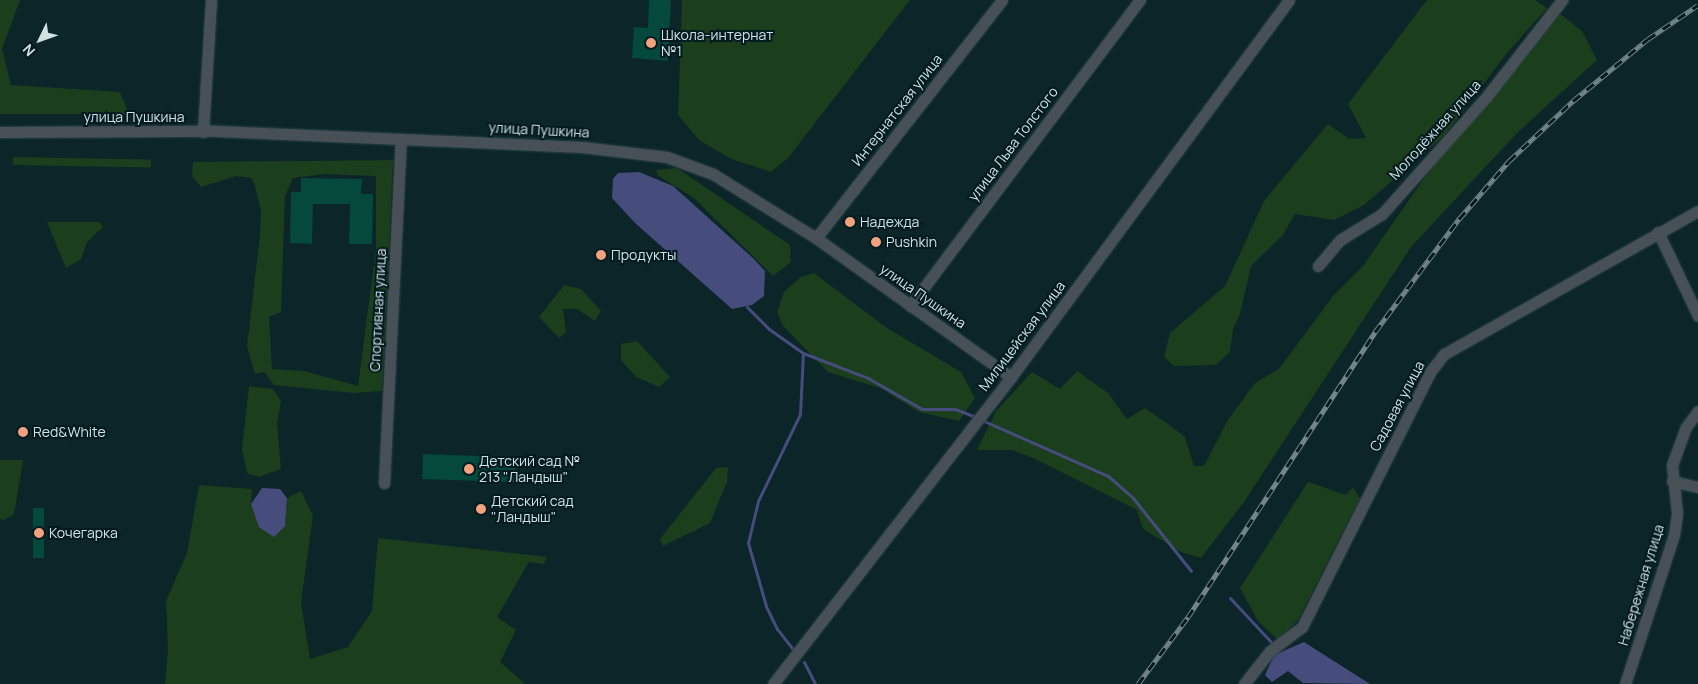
<!DOCTYPE html>
<html>
<head>
<meta charset="utf-8">
<style>
	body { margin:0 }
	#map { position:relative; width:1698px; height:684px; overflow:hidden; background:#0b2529; font-family:Manrope,sans-serif }
	div>[style] { position:absolute }
	[style*='--x'] { left:calc(var(--x)*1px); top:calc(var(--y)*1px); width:calc(var(--w)*1px); rotate:calc(var(--a)*1deg) }
	.green>* { inset:0; background:#1b3e1c; transform-origin:0 0 }
	.water>* { inset:0; background:#464c7c }
	.stream>* { height:3px; margin:-1.5px; padding:0 1.5px; transform-origin:1.5px; border-radius:1.5px; background:#464c7c }
	.building>* { inset:0; background:#05483c; transform-origin:0 0 }
	.roads { filter:drop-shadow(0 0 1px #2b4347) drop-shadow(0 0 1px #2b4347) }
	.minor>* { height:11px; margin:-5.5px; padding:0 5.5px; transform-origin:5.5px; border-radius:5.5px; background:#485057 }
	.rail>* { height:5px; margin-top:-2.5px; transform-origin:0; background:repeating-linear-gradient(90deg,#021b20 0 9px,#72868a 0 18px); box-sizing:border-box; border-block:1px solid #72868a }
	.dots>* { width:14px; height:14px; translate:-50% -50%; box-sizing:border-box; border:2px solid #021b20; border-radius:50% }
	span { translate:-50% -50%; white-space:nowrap; text-align:center; line-height:1.15; -webkit-text-stroke:4px #021b20; paint-order:stroke }
	.poi-label { font-size:14px; color:#d3e1e4 }
	.left { translate:0 -50%; text-align:left }
	.street-label { font-size:14px; color:#d3e1e4 }
	.north { position:absolute; left:15px; top:15px; width:50px; height:50px; -webkit-text-stroke:4px #021b20; paint-order:stroke; rotate:228deg; font-size:14px; font-weight:700; line-height:20px; text-align:center; color:#d3e1e4 }
	.north::after { content:''; display:block; margin:auto; width:18px; height:22px; background:#d3e1e4; clip-path:polygon(50% 0,100% 100%,50% 72%,0 100%) }
</style>
</head>
<body>
<div id="map">
	<div class="green">
		<i style="clip-path:polygon(0 0,20px 0,2px 49px,11px 85px,120px 92px,129px 114px,0 114px)"></i>
		<i style="clip-path:polygon(682px 0,910px 0,788px 158px,771px 172px,731px 159px,699px 140px,678px 115px)"></i>
		<i style="clip-path:polygon(1427px 0,1535px 0,1547px 8px,1507px 53px,1444px 136px,1364px 205px,1334px 220px,1295px 214px,1283px 235px,1251px 266px,1240px 314px,1233px 329px,1230px 352px,1216px 365px,1174px 366px,1164px 357px,1170px 333px,1225px 286px,1264px 201px,1328px 124px,1349px 139px,1366px 138px,1348px 104px)"></i>
		<i style="clip-path:polygon(1559px 13px,1582px 31px,1597px 60px,1517px 133px,1411px 247px,1244px 502px,1201px 558px,1181px 552px,1143px 529px,1137px 510px,1033px 458px,1012px 450px,977px 450px,996px 411px,1032px 372px,1060px 389px,1077px 371px,1108px 393px,1127px 419px,1145px 408px,1164px 421px,1185px 437px,1194px 466px,1204px 466px,1228px 420px,1255px 383px,1279px 369px,1333px 296px,1363px 266px,1427px 174px)"></i>
		<i style="left:13px;top:157px;width:138px;height:8px;rotate:1deg"></i>
		<i style="clip-path:polygon(evenodd,393px 160px,382px 391px,353px 393px,274px 385px,264px 372px,255px 374px,247px 346px,260px 235px,261px 211px,255px 186px,251px 178px,236px 176px,201px 187px,192px 176px,193px 162px,393px 160px,325px 174px,376px 176px,376px 249px,358px 386px,304px 371px,272px 369px,269px 317px,281px 312px,285px 196px,293px 178px,325px 174px)"></i>
		<i style="clip-path:polygon(677px 168px,790px 245px,791px 262px,773px 276px,694px 198px,657px 175px,656px 170px)"></i>
		<i style="clip-path:polygon(47px 222px,99px 222px,103px 227px,87px 242px,81px 259px,66px 268px)"></i>
		<i style="clip-path:polygon(814px 273px,887px 328px,961px 372px,975px 398px,959px 421px,919px 412px,880px 388px,828px 372px,783px 326px,777px 312px,784px 292px,801px 277px)"></i>
		<i style="clip-path:polygon(564px 285px,581px 289px,601px 311px,595px 321px,577px 309px,563px 309px,566px 332px,559px 338px,539px 317px)"></i>
		<i style="clip-path:polygon(637px 341px,670px 377px,659px 387px,636px 377px,621px 360px,621px 344px)"></i>
		<i style="clip-path:polygon(249px 386px,273px 389px,281px 401px,277px 423px,281px 469px,259px 477px,247px 473px,242px 449px)"></i>
		<i style="clip-path:polygon(0 460px,23px 460px,14px 514px,4px 520px,0 519px)"></i>
		<i style="clip-path:polygon(728px 467px,727px 482px,710px 523px,663px 546px,660px 539px,716px 468px)"></i>
		<i style="clip-path:polygon(1308px 482px,1346px 495px,1353px 487px,1360px 499px,1298px 620px,1278px 640px,1258px 621px,1240px 588px)"></i>
		<i style="clip-path:polygon(199px 485px,252px 489px,251px 504px,285px 526px,287px 498px,301px 491px,313px 516px,301px 602px,310px 659px,348px 647px,372px 611px,378px 538px,547px 557px,544px 564px,529px 562px,497px 617px,516px 630px,500px 662px,525px 684px,165px 684px,168px 651px,166px 601px,187px 553px)"></i>
	</div>
	<div class="water">
		<i style="clip-path:polygon(639px 172px,673px 186px,754px 259px,765px 271px,764px 296px,752px 305px,732px 309px,635px 223px,612px 198px,613px 179px,618px 173px)"></i>
		<i style="clip-path:polygon(262px 488px,280px 489px,287px 498px,285px 526px,274px 537px,259px 527px,251px 504px)"></i>
		<i style="clip-path:polygon(1304px 642px,1370px 684px,1303px 683px,1288px 671px,1272px 682px,1265px 675px,1274px 655px)"></i>
	</div>
	<div class="stream">
		<i style="--x:747;--y:307;--w:31;--a:45"></i>
		<i style="--x:769;--y:329;--w:42;--a:35.2"></i>
		<i style="--x:803;--y:353;--w:70;--a:21"></i>
		<i style="--x:868;--y:378;--w:62;--a:29.9"></i>
		<i style="--x:922;--y:409;--w:33;--a:0"></i>
		<i style="--x:955;--y:409;--w:22;--a:21"></i>
		<i style="--x:984;--y:421;--w:136;--a:23.9"></i>
		<i style="--x:1108;--y:476;--w:33;--a:41"></i>
		<i style="--x:1133;--y:498;--w:93;--a:51.5"></i>
		<i style="--x:1230;--y:598;--w:62;--a:47"></i>
		<i style="--x:792;--y:648;--w:24;--a:-128"></i>
		<i style="--x:777;--y:629;--w:25;--a:-116"></i>
		<i style="--x:766;--y:606;--w:66;--a:-105.9"></i>
		<i style="--x:748;--y:543;--w:43;--a:-76.6"></i>
		<i style="--x:758;--y:501;--w:97;--a:-64.2"></i>
		<i style="--x:800;--y:414;--w:61;--a:-87.2"></i>
		<i style="--x:804;--y:662;--w:25;--a:63"></i>
	</div>
	<div class="building">
		<i style="clip-path:polygon(649px 0,671px 0,668px 61px,632px 58px,634px 27px,648px 28px)"></i>
		<i style="clip-path:polygon(301px 178px,362px 179px,361px 194px,373px 194px,372px 244px,349px 244px,350px 204px,313px 204px,312px 244px,290px 243px,291px 192px,301px 192px)"></i>
		<i style="left:423px;top:454px;width:93px;height:25px;rotate:2deg"></i>
		<i style="left:33px;top:508px;width:11px;height:50px"></i>
	</div>
	<div class="roads">
		<div class="minor">
			<i style="--x:0;--y:132;--w:217;--a:-0.3"></i>
			<i style="--x:217;--y:131;--w:365;--a:2.5"></i>
			<i style="--x:582;--y:147;--w:86;--a:6.7"></i>
			<i style="--x:667;--y:157;--w:49;--a:20.3"></i>
			<i style="--x:713;--y:174;--w:121;--a:31.9"></i>
			<i style="--x:816;--y:238;--w:239;--a:35.5"></i>
			<i style="--x:203;--y:132;--w:132;--a:-86.5"></i>
			<i style="--x:1658;--y:232;--w:93;--a:64.5"></i>
			<i style="--x:816;--y:238;--w:302;--a:-52"></i>
			<i style="--x:1318;--y:266;--w:34;--a:-50"></i>
			<i style="--x:1340;--y:240;--w:49;--a:-31.8"></i>
			<i style="--x:1382;--y:214;--w:158;--a:-48.3"></i>
			<i style="--x:1487;--y:96;--w:122;--a:-52"></i>
			<i style="--x:910;--y:306;--w:383;--a:-53.1"></i>
			<i style="--x:1672;--y:481;--w:27;--a:13"></i>
			<i style="--x:384;--y:483;--w:344;--a:-87.2"></i>
			<i style="--x:773;--y:684;--w:388;--a:-52.2"></i>
			<i style="--x:1011;--y:377;--w:468;--a:-53.6"></i>
			<i style="--x:1244;--y:684;--w:42;--a:-51.8"></i>
			<i style="--x:1270;--y:651;--w:40;--a:-37"></i>
			<i style="--x:1302;--y:627;--w:285;--a:-63.3"></i>
			<i style="--x:1430;--y:372;--w:23;--a:-52"></i>
			<i style="--x:1444;--y:354;--w:291;--a:-29.4"></i>
			<i style="--x:1625;--y:684;--w:157;--a:-71.8"></i>
			<i style="--x:1674;--y:535;--w:22;--a:-82"></i>
			<i style="--x:1677;--y:513;--w:48;--a:-95.9"></i>
			<i style="--x:1672;--y:465;--w:40;--a:-69.8"></i>
			<i style="--x:1686;--y:427;--w:20;--a:-53"></i>
		</div>
	</div>
	<div class="rail">
		<i style="--x:1138;--y:684;--w:84;--a:-53.3"></i>
		<i style="--x:1188;--y:617;--w:341;--a:-56.7"></i>
		<i style="--x:1375;--y:332;--w:141;--a:-53.4"></i>
		<i style="--x:1459;--y:219;--w:77;--a:-49.2"></i>
		<i style="--x:1509;--y:161;--w:88;--a:-43.2"></i>
		<i style="--x:1573;--y:101;--w:97;--a:-39.6"></i>
		<i style="--x:1648;--y:39;--w:60;--a:-34.2"></i>
	</div>
	<div class="dots">
		<i style="left:651px;top:43px;background:#f1a17d"></i>
		<i style="left:850px;top:222px;background:#f1a17d"></i>
		<i style="left:876px;top:242px;background:#f1a17d"></i>
		<i style="left:601px;top:255px;background:#f1a17d"></i>
		<i style="left:23px;top:432px;background:#f1a17d"></i>
		<i style="left:469px;top:469px;background:#f1a17d"></i>
		<i style="left:481px;top:509px;background:#f1a17d"></i>
		<i style="left:39px;top:533px;background:#f1a17d"></i>
	</div>
	<div class="poi-label">
		<span class="left" style="left:661px;top:43px">Школа-интернат<br>№1</span>
		<span class="left" style="left:860px;top:222px">Надежда</span>
		<span class="left" style="left:886px;top:242px">Pushkin</span>
		<span class="left" style="left:611px;top:255px">Продукты</span>
		<span class="left" style="left:33px;top:432px">Red&amp;White</span>
		<span class="left" style="left:479px;top:469px">Детский сад №<br>213 "Ландыш"</span>
		<span class="left" style="left:491px;top:509px">Детский сад<br>"Ландыш"</span>
		<span class="left" style="left:49px;top:533px">Кочегарка</span>
	</div>
	<div class="street-label">
		<span style="left:897px;top:110px;rotate:-52deg">Интернатская улица</span>
		<span style="left:134px;top:117px">улица Пушкина</span>
		<span style="left:539px;top:130px;rotate:3deg">улица Пушкина</span>
		<span style="left:1435px;top:130px;rotate:-48deg">Молодёжная улица</span>
		<span style="left:1013px;top:144px;rotate:-53deg">улица Льва Толстого</span>
		<span style="left:923px;top:296px;rotate:35deg">улица Пушкина</span>
		<span style="left:378px;top:310px;rotate:-87deg">Спортивная улица</span>
		<span style="left:1022px;top:336px;rotate:-53deg">Милицейская улица</span>
		<span style="left:1397px;top:406px;rotate:-62deg">Садовая улица</span>
		<span style="left:1641px;top:585px;rotate:-73deg">Набережная улица</span>
	</div>
	<div class="north">N</div>
</div>
</body>
</html>
